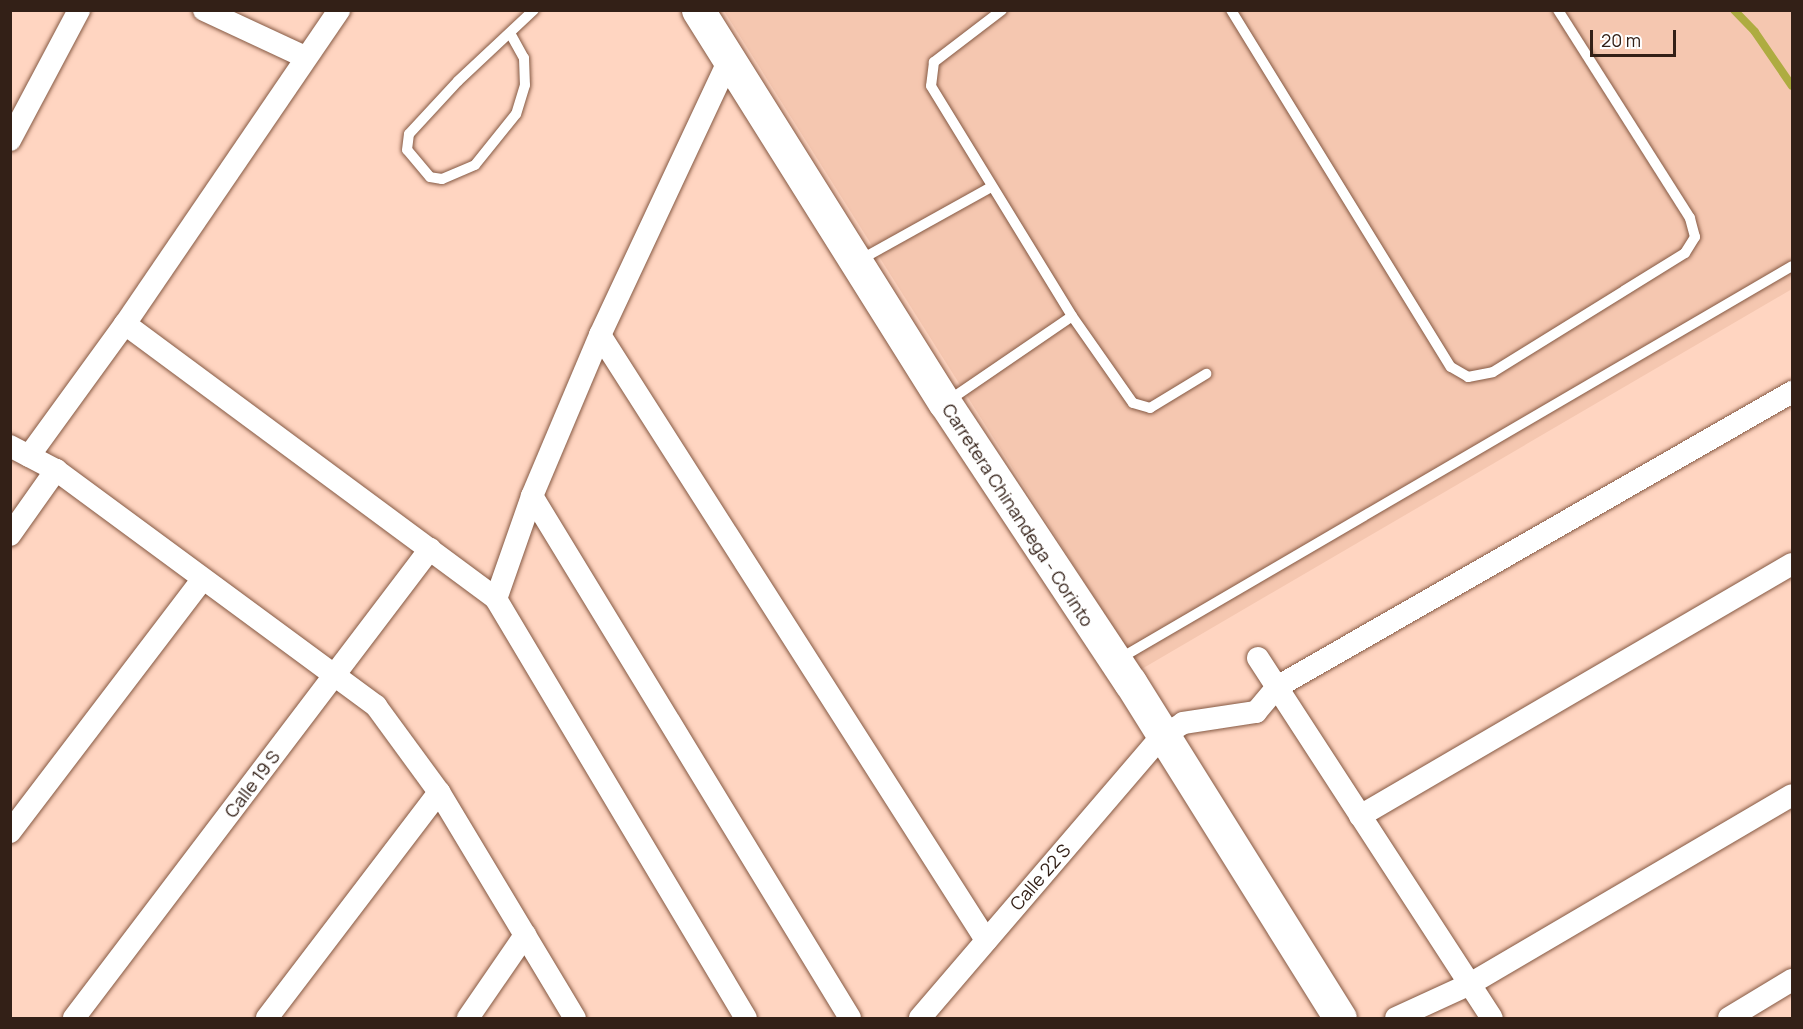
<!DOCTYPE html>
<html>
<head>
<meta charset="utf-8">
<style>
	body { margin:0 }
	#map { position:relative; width:1803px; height:1029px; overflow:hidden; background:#ffd5c1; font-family:Manrope,sans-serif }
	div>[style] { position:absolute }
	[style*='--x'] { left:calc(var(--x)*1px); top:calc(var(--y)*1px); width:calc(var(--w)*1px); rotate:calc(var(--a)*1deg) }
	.built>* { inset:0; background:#f5c7b0 }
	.stream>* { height:8px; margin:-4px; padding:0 4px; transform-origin:4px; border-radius:4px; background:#aeac41 }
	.roads { filter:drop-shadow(0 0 2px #855943) drop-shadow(0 0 2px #855943) }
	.service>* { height:10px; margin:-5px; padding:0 5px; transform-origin:5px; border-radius:5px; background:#fff }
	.minor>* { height:22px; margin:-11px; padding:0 11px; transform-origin:11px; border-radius:11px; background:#fff }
	.trunk>* { height:33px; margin:-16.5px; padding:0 16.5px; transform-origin:16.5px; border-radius:16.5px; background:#fff }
	span { translate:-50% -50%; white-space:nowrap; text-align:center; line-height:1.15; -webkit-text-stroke:5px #fff; paint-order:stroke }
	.street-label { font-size:18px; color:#332017 }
	.frame { position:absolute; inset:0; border:12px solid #332017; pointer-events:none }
	.scale { position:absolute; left:1590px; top:30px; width:86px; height:27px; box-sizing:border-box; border:3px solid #332017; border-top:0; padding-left:8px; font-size:18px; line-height:21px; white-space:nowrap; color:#332017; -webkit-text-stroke:4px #fff; paint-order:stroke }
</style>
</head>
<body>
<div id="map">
	<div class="built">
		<i style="clip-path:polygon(724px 11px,1792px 11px,1792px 289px,1140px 670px)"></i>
	</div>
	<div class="stream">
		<i style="--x:1734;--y:10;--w:30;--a:46"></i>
		<i style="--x:1755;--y:32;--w:65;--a:55.6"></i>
	</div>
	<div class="roads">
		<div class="service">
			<i style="--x:1002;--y:10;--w:86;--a:142.6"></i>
			<i style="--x:934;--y:62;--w:24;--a:97"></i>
			<i style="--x:931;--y:86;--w:270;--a:58.5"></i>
			<i style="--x:1072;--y:316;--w:106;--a:55"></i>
			<i style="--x:1133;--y:403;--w:18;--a:16"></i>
			<i style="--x:1150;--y:408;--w:66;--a:-31.3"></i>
			<i style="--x:1231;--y:10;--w:419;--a:58.4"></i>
			<i style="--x:1451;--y:367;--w:20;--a:30"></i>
			<i style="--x:1468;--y:377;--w:25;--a:-11"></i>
			<i style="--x:1493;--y:372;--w:226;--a:-31.8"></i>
			<i style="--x:1685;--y:253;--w:19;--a:-58"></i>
			<i style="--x:1695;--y:237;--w:20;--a:-105"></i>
			<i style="--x:1690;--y:218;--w:246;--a:-122.4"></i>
			<i style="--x:510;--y:33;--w:29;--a:61"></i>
			<i style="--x:524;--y:58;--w:27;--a:88"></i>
			<i style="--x:525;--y:85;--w:30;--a:107"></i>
			<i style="--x:516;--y:114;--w:65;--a:128.8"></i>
			<i style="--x:475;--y:165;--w:36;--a:157"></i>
			<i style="--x:442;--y:179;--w:12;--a:-171"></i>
			<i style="--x:430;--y:177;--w:35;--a:-130"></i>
			<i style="--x:407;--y:150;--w:16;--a:-83"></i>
			<i style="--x:409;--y:134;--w:72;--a:-47.2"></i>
			<i style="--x:458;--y:81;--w:104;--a:-43.1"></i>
			<i style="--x:860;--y:260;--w:150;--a:-29.1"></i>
			<i style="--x:948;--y:401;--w:150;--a:-34.4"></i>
			<i style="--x:1119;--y:659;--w:779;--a:-30.28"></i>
		</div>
		<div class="minor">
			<i style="--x:204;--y:10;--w:111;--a:25"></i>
			<i style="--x:10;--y:140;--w:147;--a:-62"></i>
			<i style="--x:125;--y:324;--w:462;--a:36.5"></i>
			<i style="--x:496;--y:599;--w:488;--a:59.2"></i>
			<i style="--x:600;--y:335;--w:718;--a:57.46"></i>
			<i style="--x:10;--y:446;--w:52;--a:27.6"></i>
			<i style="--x:56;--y:470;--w:398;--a:36.4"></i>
			<i style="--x:376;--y:706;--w:107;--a:53.8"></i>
			<i style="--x:439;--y:792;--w:264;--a:59"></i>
			<i style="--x:29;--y:456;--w:163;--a:-54"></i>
			<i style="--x:125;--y:324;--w:380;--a:-55.7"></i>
			<i style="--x:532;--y:496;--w:611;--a:58.65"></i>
			<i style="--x:10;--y:535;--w:80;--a:-54.7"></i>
			<i style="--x:496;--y:599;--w:109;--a:-70.7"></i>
			<i style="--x:532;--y:496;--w:175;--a:-67.1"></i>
			<i style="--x:600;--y:335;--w:305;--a:-64.9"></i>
			<i style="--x:1258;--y:658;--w:429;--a:57"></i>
			<i style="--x:1360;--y:816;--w:500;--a:-30.26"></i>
			<i style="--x:10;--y:832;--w:318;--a:-52.7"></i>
			<i style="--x:74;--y:1018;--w:589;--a:-52.8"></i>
			<i style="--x:267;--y:1018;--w:284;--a:-52.7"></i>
			<i style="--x:468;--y:1018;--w:101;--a:-55.5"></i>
			<i style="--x:920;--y:1018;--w:370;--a:-49.4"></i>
			<i style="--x:1161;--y:737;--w:26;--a:-32"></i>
			<i style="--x:1183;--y:723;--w:74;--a:-8.6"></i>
			<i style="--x:1256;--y:712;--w:33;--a:-50"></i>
			<i style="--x:1277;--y:687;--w:594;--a:-29.8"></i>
			<i style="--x:1396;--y:1018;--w:81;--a:-24.7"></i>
			<i style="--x:1470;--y:984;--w:373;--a:-30.4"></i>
			<i style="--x:1729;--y:1018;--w:74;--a:-31.1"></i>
		</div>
		<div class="trunk">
			<i style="--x:698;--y:10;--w:464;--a:57.9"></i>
			<i style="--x:945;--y:403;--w:335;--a:56.5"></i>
			<i style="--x:1130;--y:682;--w:396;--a:58"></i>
		</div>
	</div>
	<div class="street-label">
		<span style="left:1018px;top:515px;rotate:57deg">Carretera Chinandega - Corinto</span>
		<span style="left:252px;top:784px;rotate:-53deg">Calle 19 S</span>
		<span style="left:1040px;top:877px;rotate:-49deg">Calle 22 S</span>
	</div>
	<div class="frame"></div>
	<div class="scale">20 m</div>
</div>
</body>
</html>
